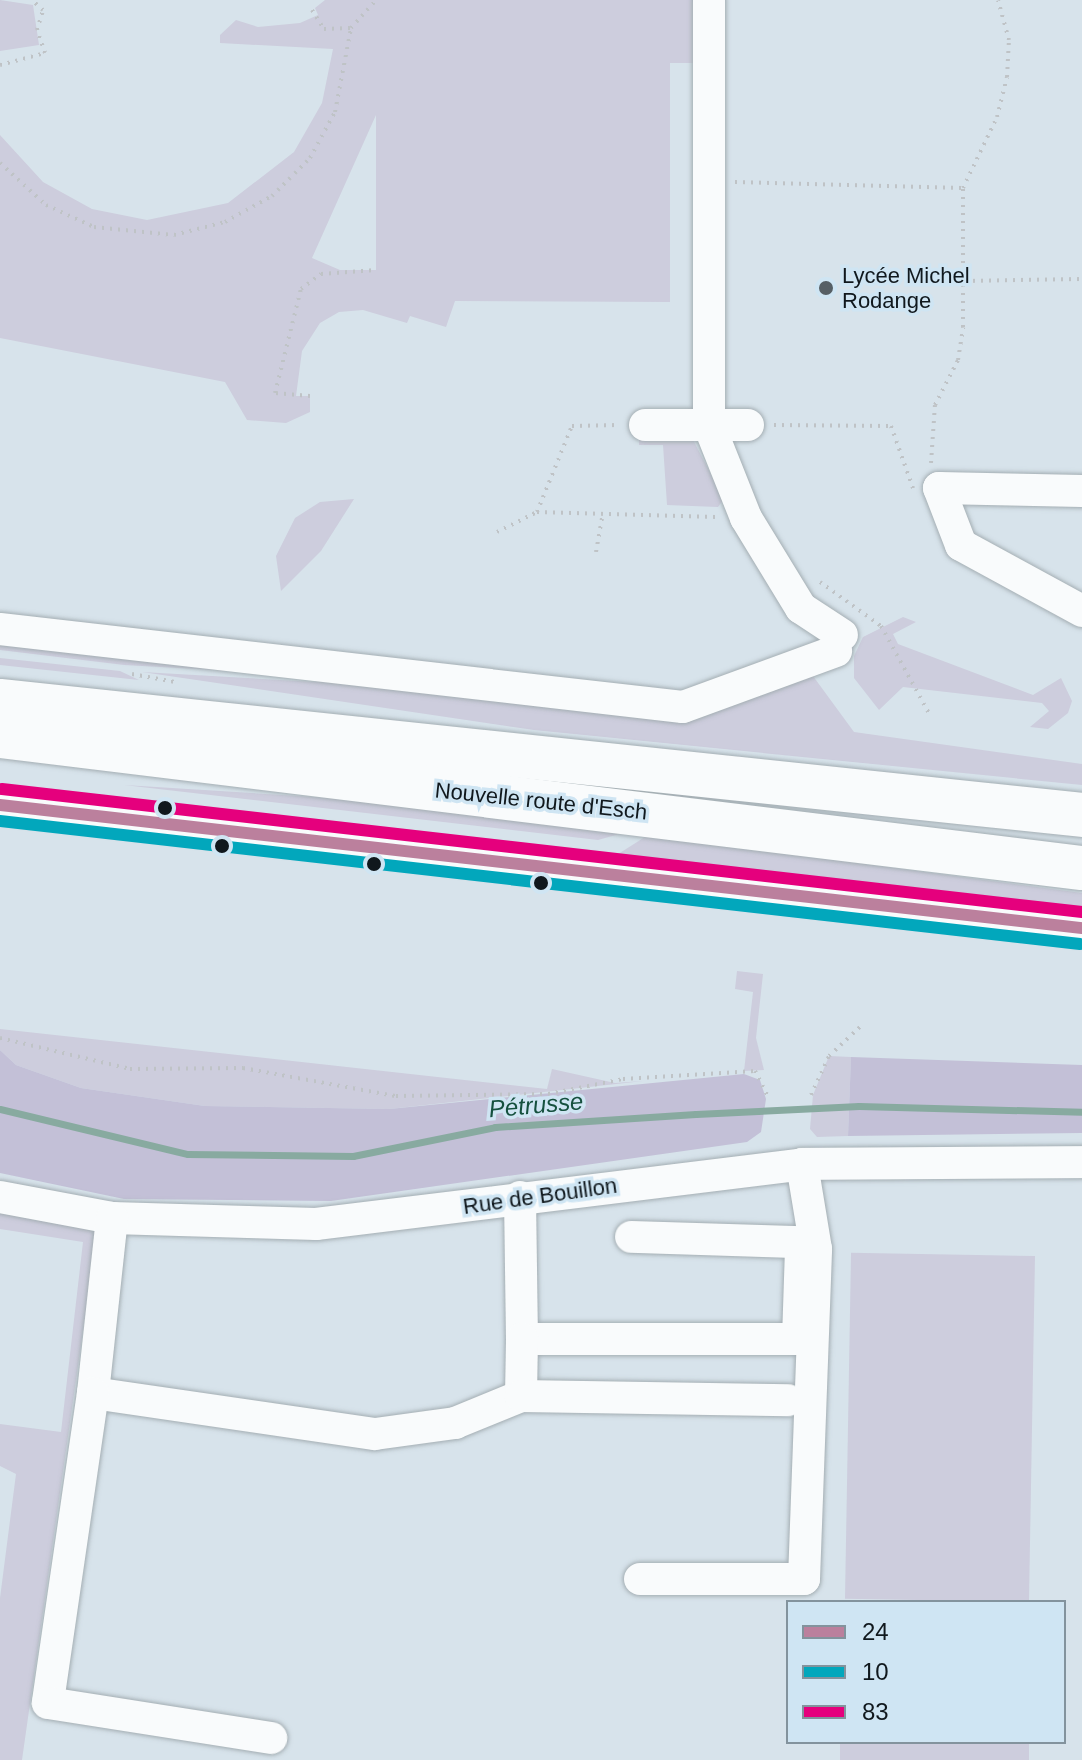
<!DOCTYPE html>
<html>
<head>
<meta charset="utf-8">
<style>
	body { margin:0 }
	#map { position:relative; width:1082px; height:1760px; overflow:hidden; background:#d7e3eb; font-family:Helvetica,sans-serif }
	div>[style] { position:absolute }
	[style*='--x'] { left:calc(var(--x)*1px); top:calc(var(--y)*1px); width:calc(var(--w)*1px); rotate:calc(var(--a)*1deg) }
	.green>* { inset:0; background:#cdcddd; transform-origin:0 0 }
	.forest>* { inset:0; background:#c3c0d7 }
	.stream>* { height:7px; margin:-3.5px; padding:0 3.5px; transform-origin:3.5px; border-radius:3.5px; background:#88aaa0 }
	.path>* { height:4px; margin-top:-2px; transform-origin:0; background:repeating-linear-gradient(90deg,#bfc3c6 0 2px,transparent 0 8px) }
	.roads { filter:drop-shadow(0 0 2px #a4aeb3) drop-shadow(0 0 2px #a4aeb3) }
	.minor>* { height:32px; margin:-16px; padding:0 16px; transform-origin:16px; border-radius:16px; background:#f9fbfc }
	.highway>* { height:44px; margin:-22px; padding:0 22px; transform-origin:22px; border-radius:22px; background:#f9fbfc }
	.bus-1>* { height:12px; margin:-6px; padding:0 6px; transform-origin:6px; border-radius:6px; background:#bb809d }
	.bus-2>* { height:12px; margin:-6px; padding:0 6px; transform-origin:6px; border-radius:6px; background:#02a7bc }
	.bus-3>* { height:12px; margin:-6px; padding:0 6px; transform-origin:6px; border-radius:6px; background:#e5007d }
	.dots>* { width:22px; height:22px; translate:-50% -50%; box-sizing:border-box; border:4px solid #cfe5f3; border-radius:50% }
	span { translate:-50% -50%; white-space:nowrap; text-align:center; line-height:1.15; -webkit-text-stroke:7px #cfe5f3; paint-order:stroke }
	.poi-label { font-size:22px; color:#10181d }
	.left { translate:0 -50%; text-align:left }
	.street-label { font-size:22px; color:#10181d }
	.water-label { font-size:24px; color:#15503e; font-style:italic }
	.legend { position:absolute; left:786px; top:1600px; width:280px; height:144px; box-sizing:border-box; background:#cfe5f3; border:2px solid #83939d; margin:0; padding:10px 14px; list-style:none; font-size:24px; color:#10181d }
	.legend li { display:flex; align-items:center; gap:16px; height:40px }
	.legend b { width:40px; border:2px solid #83939d }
</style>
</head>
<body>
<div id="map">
	<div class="green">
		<i style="clip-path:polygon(0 0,33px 5px,39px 45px,0 51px)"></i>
		<i style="clip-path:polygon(evenodd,325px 0,694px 0,695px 63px,670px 63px,670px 302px,455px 301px,446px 327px,410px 316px,407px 323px,363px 310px,339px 312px,320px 323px,302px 351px,296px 396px,310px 396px,310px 412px,286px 423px,247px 420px,225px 382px,0 338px,0 135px,43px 182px,92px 209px,147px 220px,228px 203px,294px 152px,322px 103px,333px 49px,220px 43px,220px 35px,236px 20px,258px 27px,300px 23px,318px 15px,315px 8px,325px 0,376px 115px,376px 270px,340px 270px,312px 258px,376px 115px)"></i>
		<i style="clip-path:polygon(692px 438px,724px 499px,718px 507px,667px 505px,663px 445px,639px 445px,639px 439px)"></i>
		<i style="clip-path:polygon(354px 499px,321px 551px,281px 591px,276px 556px,295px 518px,320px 502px)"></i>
		<i style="clip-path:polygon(903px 617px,916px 622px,893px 634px,898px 644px,1033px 695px,1061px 678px,1072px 701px,1068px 713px,1048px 729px,1030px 727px,1049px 711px,1042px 703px,903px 687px,879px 710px,854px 678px,854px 656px,863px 637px)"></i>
		<i style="clip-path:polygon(0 638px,304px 675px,124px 665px,0 650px)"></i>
		<i style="clip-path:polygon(0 658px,120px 671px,139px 680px,0 665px)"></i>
		<i style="clip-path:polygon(142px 672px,315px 682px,317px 673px,704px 715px,813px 676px,854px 732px,1082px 764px,1082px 785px,534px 730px)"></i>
		<i style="clip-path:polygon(124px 785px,329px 798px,623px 833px,598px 840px)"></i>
		<i style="clip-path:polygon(648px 835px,1082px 893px,1082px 913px,612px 858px)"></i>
		<i style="clip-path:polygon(737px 971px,763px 974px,756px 1038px,764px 1070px,744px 1071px,753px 992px,735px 989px)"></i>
		<i style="clip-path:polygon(0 1029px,547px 1089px,552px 1069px,615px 1083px,643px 1081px,389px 1109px,205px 1106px,81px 1088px,16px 1065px,0 1050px)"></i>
		<i style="clip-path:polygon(829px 1056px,851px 1057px,848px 1136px,817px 1137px,810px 1129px,813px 1095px)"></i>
		<i style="clip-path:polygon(0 1208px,97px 1232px,22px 1760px,0 1760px,0 1598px,16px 1474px,0 1466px,0 1424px,61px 1432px,83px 1242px,0 1229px)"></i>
		<i style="left:1035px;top:1256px;width:346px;height:184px;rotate:91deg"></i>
		<i style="left:840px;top:1742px;width:189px;height:18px"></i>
	</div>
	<div class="forest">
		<i style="clip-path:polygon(0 1050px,16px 1065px,81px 1088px,205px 1106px,389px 1109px,744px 1074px,760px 1080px,766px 1099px,761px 1132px,747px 1142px,331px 1201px,124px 1199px,0 1173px)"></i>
		<i style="clip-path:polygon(851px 1057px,1082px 1065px,1082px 1133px,848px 1136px)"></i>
	</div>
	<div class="stream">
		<i style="--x:0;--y:1109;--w:193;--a:13.5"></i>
		<i style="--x:188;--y:1154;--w:165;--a:0.7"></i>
		<i style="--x:353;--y:1156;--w:145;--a:-11.5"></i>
		<i style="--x:495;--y:1127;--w:201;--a:-3.7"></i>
		<i style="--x:696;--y:1114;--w:163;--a:-2.8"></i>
		<i style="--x:859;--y:1106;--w:223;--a:1.5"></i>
	</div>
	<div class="path">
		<i style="--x:312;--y:10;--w:22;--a:58"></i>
		<i style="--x:324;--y:29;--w:26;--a:-2"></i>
		<i style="--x:0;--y:65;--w:47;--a:-14.9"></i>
		<i style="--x:45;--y:53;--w:24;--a:-109"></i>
		<i style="--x:37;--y:30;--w:21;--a:-73"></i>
		<i style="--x:43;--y:10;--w:15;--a:-138"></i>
		<i style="--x:0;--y:163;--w:62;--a:42.4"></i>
		<i style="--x:46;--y:205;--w:53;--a:24.6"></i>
		<i style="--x:94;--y:227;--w:80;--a:5.7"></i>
		<i style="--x:174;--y:235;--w:53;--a:-14.3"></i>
		<i style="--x:225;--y:222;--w:54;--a:-29"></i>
		<i style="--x:272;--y:196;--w:54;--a:-45"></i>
		<i style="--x:310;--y:158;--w:52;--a:-61.5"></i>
		<i style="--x:335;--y:112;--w:86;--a:-79.2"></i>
		<i style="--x:351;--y:28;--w:38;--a:-48"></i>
		<i style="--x:735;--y:182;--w:228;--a:1.5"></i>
		<i style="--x:963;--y:188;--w:79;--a:-64.4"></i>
		<i style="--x:997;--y:117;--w:41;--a:-76"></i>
		<i style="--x:1007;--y:77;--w:37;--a:-87"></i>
		<i style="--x:1009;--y:40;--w:41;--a:-105.4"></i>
		<i style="--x:965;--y:281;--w:117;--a:-1"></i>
		<i style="--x:310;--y:396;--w:35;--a:-175"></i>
		<i style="--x:275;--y:393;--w:107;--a:-76"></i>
		<i style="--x:301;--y:289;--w:25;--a:-37"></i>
		<i style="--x:321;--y:274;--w:55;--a:-4.2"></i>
		<i style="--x:774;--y:425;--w:117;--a:0.5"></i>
		<i style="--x:891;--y:426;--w:66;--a:70.5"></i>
		<i style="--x:931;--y:463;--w:58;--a:-86.1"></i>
		<i style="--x:935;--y:405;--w:51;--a:-62.9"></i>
		<i style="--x:958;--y:360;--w:33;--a:-81"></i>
		<i style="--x:963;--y:327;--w:139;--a:-90"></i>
		<i style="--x:537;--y:512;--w:93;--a:-67.9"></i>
		<i style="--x:572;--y:426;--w:46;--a:-1.2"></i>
		<i style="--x:497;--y:532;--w:45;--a:-26.6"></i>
		<i style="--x:537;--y:512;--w:179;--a:1.6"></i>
		<i style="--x:596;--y:552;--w:39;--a:-80"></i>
		<i style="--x:820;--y:582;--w:75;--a:35.8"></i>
		<i style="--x:881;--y:626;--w:102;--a:61.2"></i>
		<i style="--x:132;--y:674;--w:44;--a:10.5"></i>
		<i style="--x:0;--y:1038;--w:134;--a:13.4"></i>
		<i style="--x:130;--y:1069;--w:113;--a:-0.5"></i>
		<i style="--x:243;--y:1068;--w:156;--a:10.4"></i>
		<i style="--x:396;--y:1096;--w:152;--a:-0.8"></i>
		<i style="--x:548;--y:1094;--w:76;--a:-11.3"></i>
		<i style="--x:623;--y:1079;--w:132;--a:-3.5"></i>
		<i style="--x:755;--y:1071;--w:31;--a:63"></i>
		<i style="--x:811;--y:1095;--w:43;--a:-65.2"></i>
		<i style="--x:829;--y:1056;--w:44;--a:-43.2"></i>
	</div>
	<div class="roads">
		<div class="minor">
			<i style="--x:709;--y:0;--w:425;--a:90"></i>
			<i style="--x:709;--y:425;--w:100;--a:68.3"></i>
			<i style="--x:746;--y:518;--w:105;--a:58.6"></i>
			<i style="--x:801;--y:608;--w:49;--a:33.4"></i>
			<i style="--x:645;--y:425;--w:103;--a:0"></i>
			<i style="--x:1082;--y:491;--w:143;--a:-178.8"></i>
			<i style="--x:939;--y:488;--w:61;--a:68.9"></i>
			<i style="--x:961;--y:545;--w:138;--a:28.6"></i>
			<i style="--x:0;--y:629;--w:687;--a:6.52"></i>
			<i style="--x:683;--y:707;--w:163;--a:-20.1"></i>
			<i style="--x:0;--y:805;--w:1089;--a:6.49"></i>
			<i style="--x:0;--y:1197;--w:114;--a:10.6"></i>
			<i style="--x:112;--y:1218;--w:204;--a:1.7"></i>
			<i style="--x:316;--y:1224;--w:490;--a:-7"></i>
			<i style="--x:802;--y:1164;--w:280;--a:-0.4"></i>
			<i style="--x:520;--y:1197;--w:142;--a:89.2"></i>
			<i style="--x:522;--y:1339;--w:276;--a:0"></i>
			<i style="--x:798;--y:1339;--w:90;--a:-88.1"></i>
			<i style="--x:801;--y:1249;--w:10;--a:-135"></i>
			<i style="--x:794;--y:1242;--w:163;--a:-178.2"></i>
			<i style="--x:112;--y:1218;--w:176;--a:96.2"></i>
			<i style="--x:93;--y:1393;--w:285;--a:8.3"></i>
			<i style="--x:375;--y:1434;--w:81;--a:-7.8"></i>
			<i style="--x:455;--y:1423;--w:71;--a:-22.2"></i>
			<i style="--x:522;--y:1339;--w:57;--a:91"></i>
			<i style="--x:521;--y:1396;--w:267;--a:0.9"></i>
			<i style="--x:93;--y:1393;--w:313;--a:98.3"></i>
			<i style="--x:48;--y:1703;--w:226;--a:8.9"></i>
			<i style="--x:640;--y:1579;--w:164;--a:0"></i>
			<i style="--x:804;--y:1579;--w:330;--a:-87.9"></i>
			<i style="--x:816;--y:1249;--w:86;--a:-99.4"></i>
		</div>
		<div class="highway">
			<i style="--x:0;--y:701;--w:1088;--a:6.01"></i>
			<i style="--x:0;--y:736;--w:1090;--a:6.96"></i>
		</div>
	</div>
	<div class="bus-1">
		<i style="--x:0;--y:805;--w:1089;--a:6.49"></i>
	</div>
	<div class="bus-2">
		<i style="--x:0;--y:821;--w:1087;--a:6.5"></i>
	</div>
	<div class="bus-3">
		<i style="--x:2;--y:789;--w:1087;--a:6.5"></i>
	</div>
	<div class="dots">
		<i style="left:826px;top:288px;background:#565f65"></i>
		<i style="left:165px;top:808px;background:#10181d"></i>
		<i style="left:222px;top:846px;background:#10181d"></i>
		<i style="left:374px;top:864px;background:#10181d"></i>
		<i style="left:541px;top:883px;background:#10181d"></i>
	</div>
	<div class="poi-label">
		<span class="left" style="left:842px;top:288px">Lycée Michel<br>Rodange</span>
	</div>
	<div class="street-label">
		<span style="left:541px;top:801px;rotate:6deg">Nouvelle route d'Esch</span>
		<span style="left:540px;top:1196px;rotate:-8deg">Rue de Bouillon</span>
	</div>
	<div class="water-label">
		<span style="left:536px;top:1105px;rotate:-5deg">Pétrusse</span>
	</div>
	<ul class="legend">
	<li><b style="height:10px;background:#bb809d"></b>24</li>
	<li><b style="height:10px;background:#02a7bc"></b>10</li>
	<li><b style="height:10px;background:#e5007d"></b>83</li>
	</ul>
</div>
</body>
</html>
